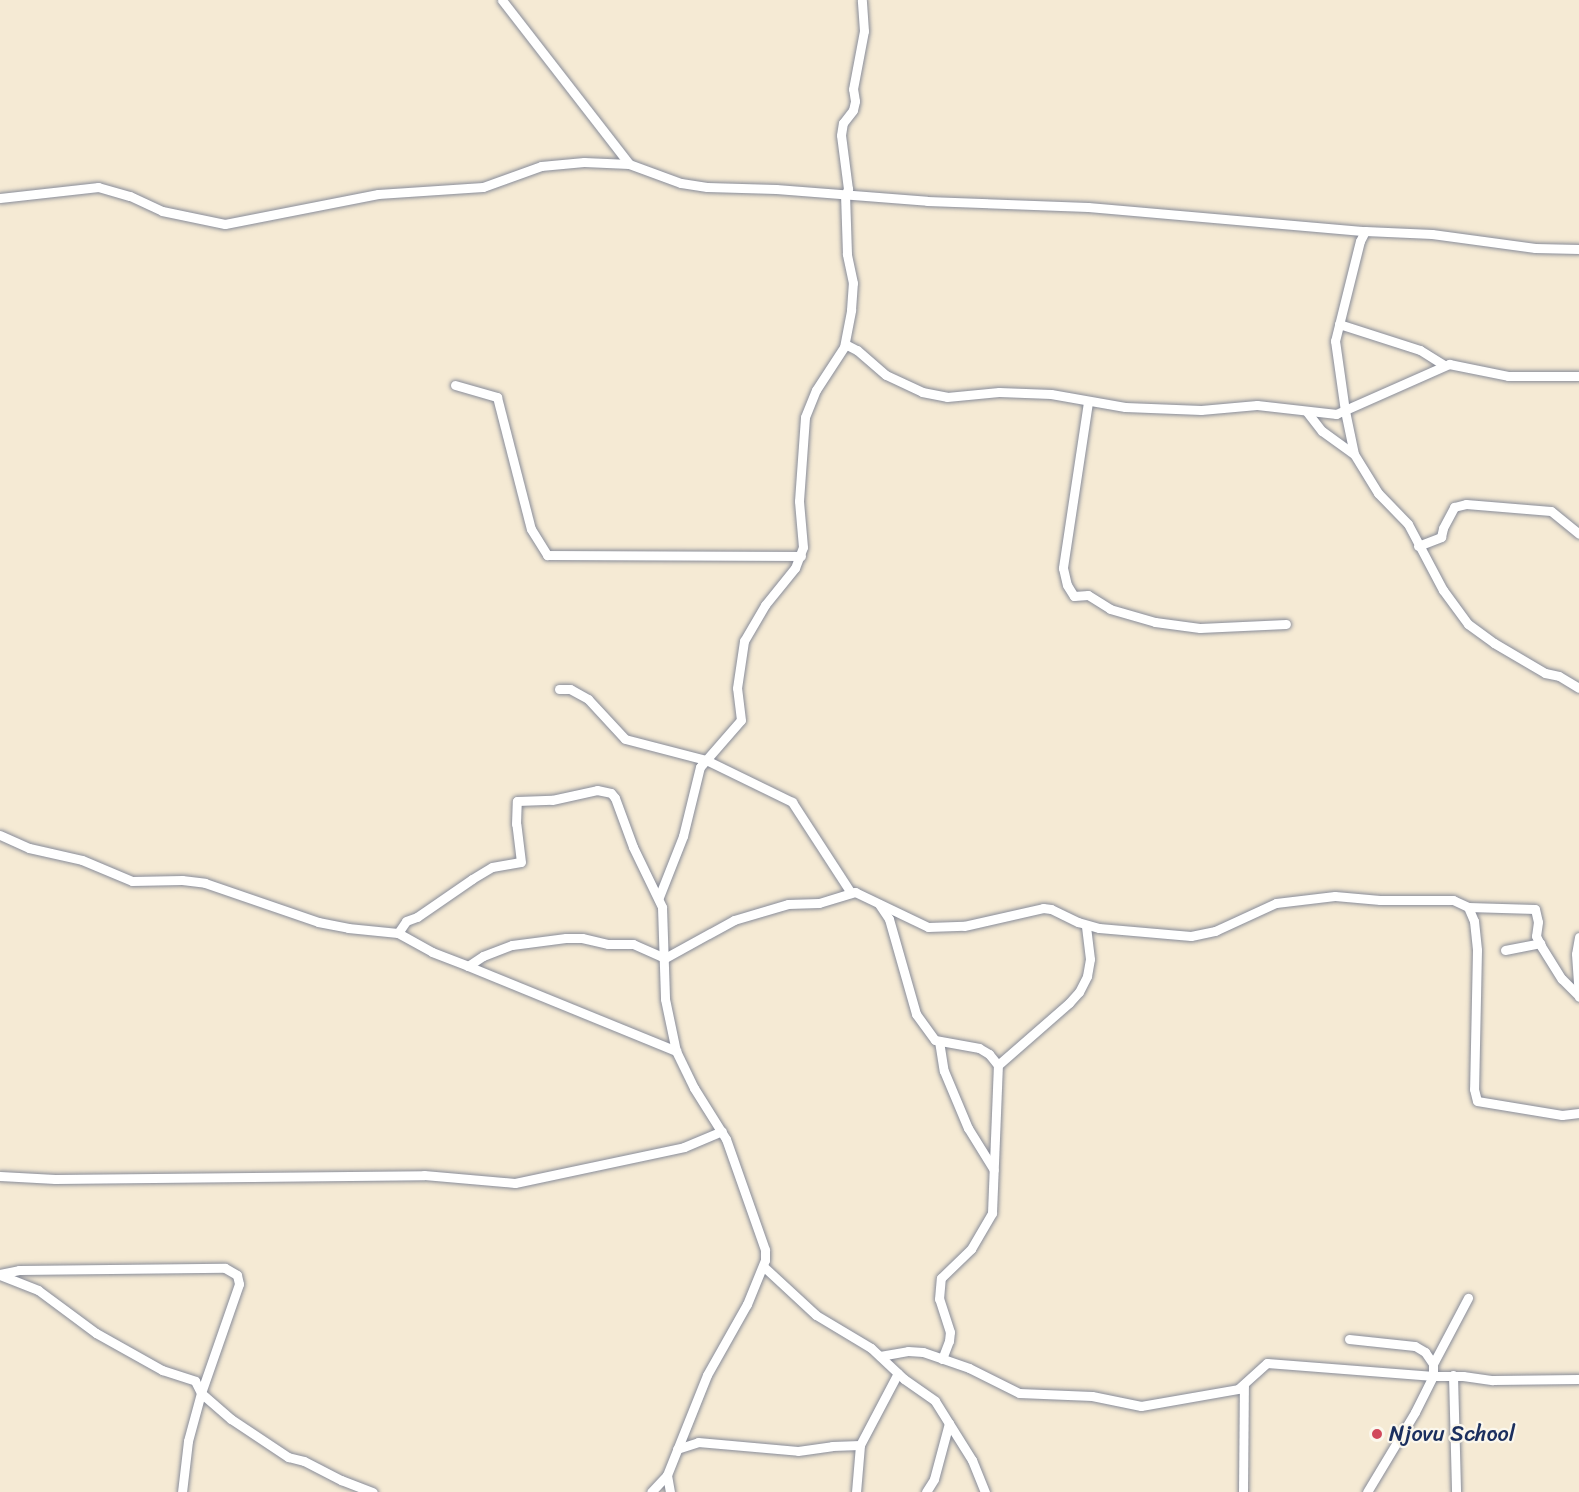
<!DOCTYPE html>
<html>
<head>
<meta charset="utf-8">
<style>
	body { margin:0 }
	#map { position:relative; width:1579px; height:1492px; overflow:hidden; background:#f5ead4; font-family:Sriracha,sans-serif }
	div>[style] { position:absolute }
	[style*='--x'] { left:calc(var(--x)*1px); top:calc(var(--y)*1px); width:calc(var(--w)*1px); rotate:calc(var(--a)*1deg) }
	.roads { filter:drop-shadow(0 0 2px #888c99) drop-shadow(0 0 2px #888c99) }
	.minor>* { height:9px; margin:-4.5px; padding:0 4.5px; transform-origin:4.5px; border-radius:4.5px; background:#fff }
	.dots>* { width:16px; height:16px; translate:-50% -50%; box-sizing:border-box; border:3px solid #fbf7ec; border-radius:50% }
	span { translate:-50% -50%; white-space:nowrap; text-align:center; line-height:1.15; -webkit-text-stroke:4.5px #fbf7ec; paint-order:stroke }
	.poi-label { font-size:22px; color:#1b2f5e }
	.left { translate:0 -50%; text-align:left }
</style>
</head>
<body>
<div id="map">
	<div class="roads">
		<div class="minor">
			<i style="--x:502;--y:0;--w:207;--a:52.2"></i>
			<i style="--x:0;--y:198;--w:99;--a:-6.4"></i>
			<i style="--x:98;--y:187;--w:33;--a:16"></i>
			<i style="--x:130;--y:196;--w:35;--a:25"></i>
			<i style="--x:162;--y:211;--w:64;--a:11.7"></i>
			<i style="--x:225;--y:224;--w:156;--a:-11.1"></i>
			<i style="--x:378;--y:194;--w:105;--a:-3.8"></i>
			<i style="--x:483;--y:187;--w:62;--a:-19.9"></i>
			<i style="--x:541;--y:166;--w:43;--a:-5.3"></i>
			<i style="--x:584;--y:162;--w:45;--a:2.5"></i>
			<i style="--x:629;--y:164;--w:55;--a:20.1"></i>
			<i style="--x:681;--y:183;--w:26;--a:9"></i>
			<i style="--x:707;--y:187;--w:69;--a:1.7"></i>
			<i style="--x:776;--y:189;--w:151;--a:4.5"></i>
			<i style="--x:927;--y:201;--w:161;--a:2.1"></i>
			<i style="--x:1088;--y:207;--w:278;--a:5"></i>
			<i style="--x:1365;--y:231;--w:67;--a:2.6"></i>
			<i style="--x:1432;--y:234;--w:104;--a:7.7"></i>
			<i style="--x:1535;--y:248;--w:44;--a:1.3"></i>
			<i style="--x:1339;--y:324;--w:85;--a:17.8"></i>
			<i style="--x:1420;--y:350;--w:28;--a:32"></i>
			<i style="--x:845;--y:344;--w:13;--a:27"></i>
			<i style="--x:857;--y:350;--w:38;--a:41"></i>
			<i style="--x:886;--y:375;--w:40;--a:25"></i>
			<i style="--x:922;--y:392;--w:25;--a:11"></i>
			<i style="--x:947;--y:397;--w:52;--a:-5.5"></i>
			<i style="--x:999;--y:392;--w:52;--a:2.2"></i>
			<i style="--x:1051;--y:394;--w:75;--a:10"></i>
			<i style="--x:1125;--y:407;--w:76;--a:2.3"></i>
			<i style="--x:1201;--y:410;--w:56;--a:-5.1"></i>
			<i style="--x:1257;--y:405;--w:80;--a:6.5"></i>
			<i style="--x:1336;--y:414;--w:124;--a:-23.9"></i>
			<i style="--x:1449;--y:364;--w:60;--a:11.5"></i>
			<i style="--x:1508;--y:376;--w:71;--a:0"></i>
			<i style="--x:455;--y:385;--w:44;--a:15.9"></i>
			<i style="--x:497;--y:397;--w:136;--a:75.6"></i>
			<i style="--x:531;--y:529;--w:31;--a:58"></i>
			<i style="--x:547;--y:555;--w:254;--a:0.2"></i>
			<i style="--x:1088;--y:402;--w:168;--a:98.6"></i>
			<i style="--x:1063;--y:568;--w:17;--a:77"></i>
			<i style="--x:1067;--y:585;--w:13;--a:58"></i>
			<i style="--x:1074;--y:596;--w:14;--a:-4"></i>
			<i style="--x:1088;--y:595;--w:26;--a:32"></i>
			<i style="--x:1110;--y:609;--w:47;--a:16.1"></i>
			<i style="--x:1155;--y:622;--w:45;--a:7.6"></i>
			<i style="--x:1200;--y:628;--w:86;--a:-2.7"></i>
			<i style="--x:1307;--y:412;--w:24;--a:52"></i>
			<i style="--x:1322;--y:431;--w:39;--a:36"></i>
			<i style="--x:1354;--y:454;--w:46;--a:58.4"></i>
			<i style="--x:1378;--y:493;--w:43;--a:45.9"></i>
			<i style="--x:1408;--y:524;--w:75;--a:62.1"></i>
			<i style="--x:1443;--y:590;--w:42;--a:53.7"></i>
			<i style="--x:1468;--y:624;--w:32;--a:36"></i>
			<i style="--x:1494;--y:643;--w:59;--a:30.5"></i>
			<i style="--x:1545;--y:673;--w:14;--a:12"></i>
			<i style="--x:1559;--y:676;--w:23;--a:31"></i>
			<i style="--x:1354;--y:454;--w:44;--a:-101.8"></i>
			<i style="--x:1345;--y:411;--w:71;--a:-98.1"></i>
			<i style="--x:1335;--y:341;--w:103;--a:-76"></i>
			<i style="--x:1360;--y:241;--w:11;--a:-63"></i>
			<i style="--x:1418;--y:546;--w:25;--a:-21"></i>
			<i style="--x:1441;--y:537;--w:9;--a:-77"></i>
			<i style="--x:1443;--y:528;--w:24;--a:-62"></i>
			<i style="--x:1454;--y:507;--w:12;--a:-14"></i>
			<i style="--x:1466;--y:504;--w:85;--a:4.7"></i>
			<i style="--x:1551;--y:511;--w:36;--a:39"></i>
			<i style="--x:559;--y:689;--w:11;--a:0"></i>
			<i style="--x:570;--y:689;--w:21;--a:29"></i>
			<i style="--x:588;--y:699;--w:54;--a:47.2"></i>
			<i style="--x:625;--y:739;--w:84;--a:14.5"></i>
			<i style="--x:706;--y:760;--w:96;--a:26"></i>
			<i style="--x:792;--y:802;--w:108;--a:57"></i>
			<i style="--x:0;--y:835;--w:32;--a:24"></i>
			<i style="--x:29;--y:848;--w:54;--a:12.8"></i>
			<i style="--x:82;--y:860;--w:54;--a:22.8"></i>
			<i style="--x:132;--y:881;--w:50;--a:-1.1"></i>
			<i style="--x:182;--y:880;--w:23;--a:7"></i>
			<i style="--x:205;--y:883;--w:120;--a:19"></i>
			<i style="--x:318;--y:922;--w:31;--a:11"></i>
			<i style="--x:348;--y:928;--w:50;--a:5.7"></i>
			<i style="--x:398;--y:933;--w:39;--a:29"></i>
			<i style="--x:432;--y:952;--w:39;--a:21"></i>
			<i style="--x:468;--y:966;--w:18;--a:-34"></i>
			<i style="--x:483;--y:956;--w:31;--a:-21"></i>
			<i style="--x:512;--y:945;--w:54;--a:-7.4"></i>
			<i style="--x:566;--y:938;--w:16;--a:0"></i>
			<i style="--x:582;--y:938;--w:27;--a:13"></i>
			<i style="--x:608;--y:944;--w:25;--a:0"></i>
			<i style="--x:633;--y:944;--w:35;--a:24"></i>
			<i style="--x:665;--y:958;--w:79;--a:-28.8"></i>
			<i style="--x:734;--y:920;--w:56;--a:-16.5"></i>
			<i style="--x:788;--y:904;--w:31;--a:-2"></i>
			<i style="--x:819;--y:903;--w:38;--a:-17"></i>
			<i style="--x:855;--y:892;--w:81;--a:25.6"></i>
			<i style="--x:928;--y:927;--w:36;--a:-2"></i>
			<i style="--x:964;--y:926;--w:81;--a:-12.8"></i>
			<i style="--x:1043;--y:908;--w:8;--a:7"></i>
			<i style="--x:1051;--y:909;--w:30;--a:26"></i>
			<i style="--x:1078;--y:922;--w:22;--a:16"></i>
			<i style="--x:1099;--y:928;--w:92;--a:5"></i>
			<i style="--x:1191;--y:936;--w:25;--a:-12"></i>
			<i style="--x:1215;--y:931;--w:67;--a:-24.7"></i>
			<i style="--x:1276;--y:903;--w:59;--a:-6.8"></i>
			<i style="--x:1335;--y:896;--w:45;--a:5.1"></i>
			<i style="--x:1380;--y:900;--w:73;--a:0"></i>
			<i style="--x:1453;--y:900;--w:17;--a:25"></i>
			<i style="--x:1468;--y:907;--w:67;--a:1.7"></i>
			<i style="--x:1535;--y:909;--w:13;--a:77"></i>
			<i style="--x:1538;--y:922;--w:14;--a:98"></i>
			<i style="--x:1536;--y:936;--w:11;--a:63"></i>
			<i style="--x:1541;--y:946;--w:39;--a:58"></i>
			<i style="--x:1562;--y:979;--w:24;--a:45"></i>
			<i style="--x:659;--y:897;--w:66;--a:-68.5"></i>
			<i style="--x:683;--y:836;--w:71;--a:-76.2"></i>
			<i style="--x:700;--y:767;--w:62;--a:-48.9"></i>
			<i style="--x:741;--y:720;--w:32;--a:-97"></i>
			<i style="--x:737;--y:688;--w:48;--a:-81.5"></i>
			<i style="--x:744;--y:641;--w:42;--a:-59.7"></i>
			<i style="--x:765;--y:605;--w:48;--a:-51"></i>
			<i style="--x:795;--y:568;--w:22;--a:-69"></i>
			<i style="--x:803;--y:547;--w:46;--a:-95"></i>
			<i style="--x:799;--y:501;--w:84;--a:-85.9"></i>
			<i style="--x:805;--y:417;--w:29;--a:-68"></i>
			<i style="--x:816;--y:390;--w:51;--a:-56.9"></i>
			<i style="--x:844;--y:347;--w:38;--a:-79"></i>
			<i style="--x:851;--y:310;--w:27;--a:-86"></i>
			<i style="--x:853;--y:283;--w:30;--a:-102"></i>
			<i style="--x:847;--y:254;--w:59;--a:-91.9"></i>
			<i style="--x:845;--y:195;--w:7;--a:-63"></i>
			<i style="--x:848;--y:189;--w:54;--a:-97.4"></i>
			<i style="--x:841;--y:135;--w:12;--a:-81"></i>
			<i style="--x:843;--y:123;--w:16;--a:-52"></i>
			<i style="--x:853;--y:110;--w:9;--a:-77"></i>
			<i style="--x:855;--y:101;--w:12;--a:-99"></i>
			<i style="--x:853;--y:89;--w:59;--a:-79.3"></i>
			<i style="--x:864;--y:31;--w:31;--a:-94"></i>
			<i style="--x:879;--y:904;--w:18;--a:56"></i>
			<i style="--x:889;--y:919;--w:99;--a:74.1"></i>
			<i style="--x:916;--y:1014;--w:32;--a:54"></i>
			<i style="--x:935;--y:1040;--w:45;--a:10.3"></i>
			<i style="--x:979;--y:1048;--w:12;--a:31"></i>
			<i style="--x:989;--y:1054;--w:14;--a:51"></i>
			<i style="--x:1468;--y:907;--w:15;--a:67"></i>
			<i style="--x:1474;--y:921;--w:29;--a:84"></i>
			<i style="--x:1477;--y:950;--w:139;--a:91.2"></i>
			<i style="--x:1474;--y:1089;--w:12;--a:76"></i>
			<i style="--x:1477;--y:1101;--w:86;--a:9.4"></i>
			<i style="--x:1562;--y:1115;--w:17;--a:-7"></i>
			<i style="--x:398;--y:933;--w:14;--a:-56"></i>
			<i style="--x:406;--y:921;--w:12;--a:-20"></i>
			<i style="--x:417;--y:917;--w:67;--a:-34.6"></i>
			<i style="--x:472;--y:879;--w:23;--a:-31"></i>
			<i style="--x:492;--y:867;--w:29;--a:-10"></i>
			<i style="--x:521;--y:862;--w:38;--a:-97"></i>
			<i style="--x:516;--y:824;--w:23;--a:-88"></i>
			<i style="--x:517;--y:801;--w:35;--a:-2"></i>
			<i style="--x:552;--y:800;--w:46;--a:-12.5"></i>
			<i style="--x:597;--y:790;--w:14;--a:12"></i>
			<i style="--x:611;--y:793;--w:6;--a:51"></i>
			<i style="--x:615;--y:798;--w:52;--a:69.8"></i>
			<i style="--x:633;--y:847;--w:67;--a:64.2"></i>
			<i style="--x:662;--y:907;--w:92;--a:88.1"></i>
			<i style="--x:665;--y:999;--w:53;--a:78.1"></i>
			<i style="--x:676;--y:1051;--w:41;--a:64.1"></i>
			<i style="--x:694;--y:1088;--w:60;--a:57.9"></i>
			<i style="--x:726;--y:1139;--w:118;--a:70.6"></i>
			<i style="--x:765;--y:1250;--w:10;--a:90"></i>
			<i style="--x:765;--y:1260;--w:48;--a:112.2"></i>
			<i style="--x:747;--y:1304;--w:81;--a:119.4"></i>
			<i style="--x:707;--y:1375;--w:108;--a:111.8"></i>
			<i style="--x:667;--y:1475;--w:23;--a:133"></i>
			<i style="--x:1579;--y:937;--w:17;--a:100"></i>
			<i style="--x:1576;--y:954;--w:43;--a:86"></i>
			<i style="--x:1505;--y:950;--w:36;--a:-11"></i>
			<i style="--x:468;--y:966;--w:225;--a:22.2"></i>
			<i style="--x:939;--y:1041;--w:30;--a:81"></i>
			<i style="--x:944;--y:1071;--w:62;--a:67.2"></i>
			<i style="--x:968;--y:1128;--w:49;--a:58.2"></i>
			<i style="--x:0;--y:1176;--w:55;--a:3.1"></i>
			<i style="--x:55;--y:1179;--w:369;--a:-0.6"></i>
			<i style="--x:424;--y:1175;--w:91;--a:5"></i>
			<i style="--x:515;--y:1183;--w:173;--a:-12"></i>
			<i style="--x:684;--y:1147;--w:41;--a:-22.8"></i>
			<i style="--x:763;--y:1266;--w:72;--a:42.8"></i>
			<i style="--x:816;--y:1315;--w:64;--a:31"></i>
			<i style="--x:871;--y:1348;--w:45;--a:43.2"></i>
			<i style="--x:904;--y:1379;--w:38;--a:35"></i>
			<i style="--x:935;--y:1401;--w:70;--a:57.9"></i>
			<i style="--x:972;--y:1460;--w:35;--a:68"></i>
			<i style="--x:0;--y:1274;--w:19;--a:-12"></i>
			<i style="--x:19;--y:1270;--w:206;--a:-0.6"></i>
			<i style="--x:225;--y:1268;--w:14;--a:30"></i>
			<i style="--x:237;--y:1275;--w:9;--a:77"></i>
			<i style="--x:239;--y:1284;--w:115;--a:109.2"></i>
			<i style="--x:201;--y:1393;--w:50;--a:105.2"></i>
			<i style="--x:188;--y:1441;--w:51;--a:96.7"></i>
			<i style="--x:0;--y:1275;--w:41;--a:21.5"></i>
			<i style="--x:38;--y:1290;--w:72;--a:36.6"></i>
			<i style="--x:96;--y:1333;--w:76;--a:29.3"></i>
			<i style="--x:162;--y:1370;--w:35;--a:18"></i>
			<i style="--x:195;--y:1381;--w:13;--a:63"></i>
			<i style="--x:201;--y:1393;--w:40;--a:41"></i>
			<i style="--x:231;--y:1419;--w:69;--a:33.7"></i>
			<i style="--x:288;--y:1457;--w:16;--a:14"></i>
			<i style="--x:304;--y:1461;--w:42;--a:27.2"></i>
			<i style="--x:341;--y:1480;--w:34;--a:21"></i>
			<i style="--x:1349;--y:1339;--w:66;--a:6.1"></i>
			<i style="--x:1415;--y:1346;--w:12;--a:31"></i>
			<i style="--x:1425;--y:1352;--w:14;--a:56"></i>
			<i style="--x:880;--y:1356;--w:28;--a:-10"></i>
			<i style="--x:908;--y:1351;--w:15;--a:4"></i>
			<i style="--x:923;--y:1352;--w:49;--a:19.2"></i>
			<i style="--x:969;--y:1368;--w:56;--a:26.6"></i>
			<i style="--x:1019;--y:1393;--w:73;--a:2.4"></i>
			<i style="--x:1092;--y:1396;--w:50;--a:11.5"></i>
			<i style="--x:1141;--y:1406;--w:98;--a:-9.9"></i>
			<i style="--x:1238;--y:1389;--w:39;--a:-42"></i>
			<i style="--x:1267;--y:1363;--w:167;--a:4.5"></i>
			<i style="--x:1433;--y:1376;--w:30;--a:0"></i>
			<i style="--x:1463;--y:1376;--w:30;--a:8"></i>
			<i style="--x:1493;--y:1380;--w:86;--a:-0.7"></i>
			<i style="--x:942;--y:1359;--w:19;--a:-69"></i>
			<i style="--x:949;--y:1341;--w:9;--a:-84"></i>
			<i style="--x:950;--y:1332;--w:35;--a:-108"></i>
			<i style="--x:939;--y:1299;--w:21;--a:-85"></i>
			<i style="--x:941;--y:1278;--w:42;--a:-44"></i>
			<i style="--x:971;--y:1249;--w:42;--a:-59.7"></i>
			<i style="--x:992;--y:1213;--w:148;--a:-87.7"></i>
			<i style="--x:998;--y:1065;--w:94;--a:-41.1"></i>
			<i style="--x:1069;--y:1003;--w:15;--a:-48"></i>
			<i style="--x:1079;--y:992;--w:18;--a:-63"></i>
			<i style="--x:1087;--y:976;--w:17;--a:-80"></i>
			<i style="--x:1090;--y:959;--w:34;--a:-97"></i>
			<i style="--x:1453;--y:1375;--w:117;--a:88.5"></i>
			<i style="--x:677;--y:1449;--w:22;--a:-18"></i>
			<i style="--x:698;--y:1442;--w:100;--a:5.1"></i>
			<i style="--x:798;--y:1451;--w:34;--a:-8"></i>
			<i style="--x:832;--y:1446;--w:28;--a:-2"></i>
			<i style="--x:667;--y:1475;--w:17;--a:80"></i>
			<i style="--x:856;--y:1492;--w:47;--a:-85.1"></i>
			<i style="--x:860;--y:1445;--w:81;--a:-62.2"></i>
			<i style="--x:926;--y:1492;--w:15;--a:-58"></i>
			<i style="--x:934;--y:1479;--w:58;--a:-75"></i>
			<i style="--x:1243;--y:1492;--w:107;--a:-89.5"></i>
			<i style="--x:1367;--y:1492;--w:93;--a:-59"></i>
			<i style="--x:1415;--y:1412;--w:40;--a:-63.4"></i>
			<i style="--x:1433;--y:1376;--w:12;--a:-90"></i>
			<i style="--x:1433;--y:1364;--w:75;--a:-62.1"></i>
		</div>
	</div>
	<div class="dots">
		<i style="left:1377px;top:1434px;background:#d1495b"></i>
	</div>
	<div class="poi-label">
		<span class="left" style="left:1389px;top:1434px">Njovu School</span>
	</div>
</div>
</body>
</html>
